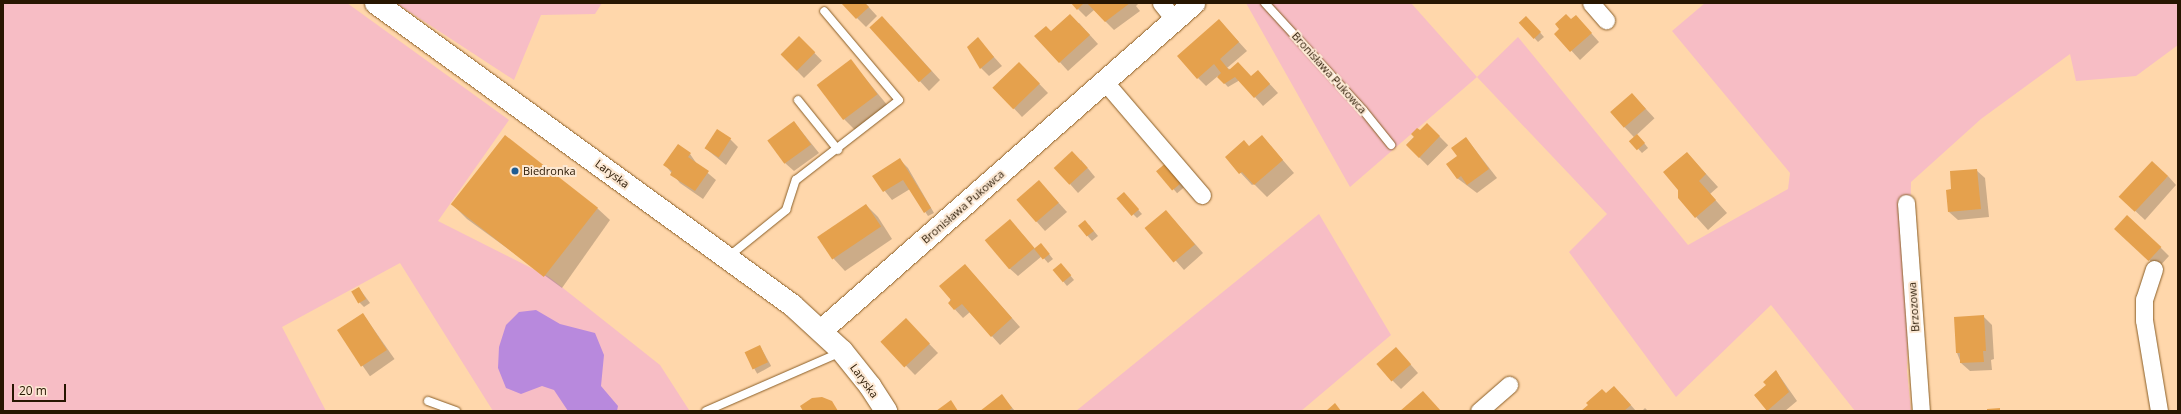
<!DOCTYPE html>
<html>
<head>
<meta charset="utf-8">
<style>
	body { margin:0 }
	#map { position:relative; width:2181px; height:414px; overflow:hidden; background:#ffd7ab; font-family:"Open Sans",sans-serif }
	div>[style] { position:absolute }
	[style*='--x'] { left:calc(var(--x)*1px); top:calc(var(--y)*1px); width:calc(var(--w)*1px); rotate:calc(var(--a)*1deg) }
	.green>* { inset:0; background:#f7bdc5 }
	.water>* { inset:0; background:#b889dd }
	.shadow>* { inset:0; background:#0003; transform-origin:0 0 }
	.building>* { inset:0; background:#e5a14d; transform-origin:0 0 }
	.roads { filter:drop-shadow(0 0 1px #8a5e27) drop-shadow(0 0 1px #8a5e27) }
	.lane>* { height:8px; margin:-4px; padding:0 4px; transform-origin:4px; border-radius:4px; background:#fff }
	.street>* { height:17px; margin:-8.5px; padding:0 8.5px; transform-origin:8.5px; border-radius:8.5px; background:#fff }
	.secondary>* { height:22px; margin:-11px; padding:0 11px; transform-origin:11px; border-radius:11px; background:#fff }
	.dots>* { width:11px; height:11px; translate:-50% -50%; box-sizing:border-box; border:2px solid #fce8d3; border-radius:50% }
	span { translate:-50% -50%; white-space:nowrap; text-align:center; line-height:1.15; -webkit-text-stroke:4px #fce8d3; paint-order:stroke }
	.street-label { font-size:11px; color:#271601 }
	.poi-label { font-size:11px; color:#271601 }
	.left { translate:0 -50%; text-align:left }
	.frame { position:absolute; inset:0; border:4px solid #271601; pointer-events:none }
	.scale { position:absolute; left:12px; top:384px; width:54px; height:18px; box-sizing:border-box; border:2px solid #271601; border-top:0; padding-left:5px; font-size:12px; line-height:14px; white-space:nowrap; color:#271601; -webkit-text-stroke:3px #fce8d3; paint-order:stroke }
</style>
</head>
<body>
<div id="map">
	<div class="green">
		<i style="clip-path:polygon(3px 3px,347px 3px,509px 120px,438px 221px,549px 277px,660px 365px,689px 410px,493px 411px,400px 263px,282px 327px,326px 411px,3px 411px)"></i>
		<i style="clip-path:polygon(396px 3px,602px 3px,595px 14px,541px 15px,514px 80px)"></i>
		<i style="clip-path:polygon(1246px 3px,1411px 3px,1477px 77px,1518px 37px,1688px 245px,1788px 189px,1790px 173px,1672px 31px,1705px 3px,2178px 3px,2178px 45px,2136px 76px,2076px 81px,2070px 54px,1981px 119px,1911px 182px,1907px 371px,1911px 411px,1855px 411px,1771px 305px,1676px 397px,1569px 252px,1607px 214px,1477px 77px,1350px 187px)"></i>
		<i style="clip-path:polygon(1319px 214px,1391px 335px,1301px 411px,1076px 411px)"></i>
	</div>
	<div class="water">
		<i style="clip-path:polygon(536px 310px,560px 324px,595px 333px,604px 355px,601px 386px,618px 406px,617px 411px,568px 411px,554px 390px,542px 386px,521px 394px,506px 388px,498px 368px,499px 347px,506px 325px,519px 312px)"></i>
	</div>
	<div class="shadow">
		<i style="clip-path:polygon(842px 3px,865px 3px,877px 16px,866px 27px)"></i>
		<i style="clip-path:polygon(1072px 3px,1139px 3px,1136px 6px,1140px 11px,1114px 30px,1094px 10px,1086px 17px)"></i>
		<i style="clip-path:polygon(1219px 20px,1247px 51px,1227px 68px,1251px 77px,1258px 71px,1278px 93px,1263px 106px,1240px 80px,1228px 87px,1218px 76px,1206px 86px,1198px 78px)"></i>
		<i style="clip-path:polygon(1530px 21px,1544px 37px,1538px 42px,1520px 22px)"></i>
		<i style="clip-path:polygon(1571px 21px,1584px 25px,1599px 42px,1580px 60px,1556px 34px)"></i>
		<i style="clip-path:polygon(1079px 23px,1098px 44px,1068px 71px,1036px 36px)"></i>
		<i style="clip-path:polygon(891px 26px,940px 80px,929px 91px,871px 28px)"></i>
		<i style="left:799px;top:37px;width:33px;height:25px;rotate:46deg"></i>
		<i style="clip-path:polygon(978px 39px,1002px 66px,989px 76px,981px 68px)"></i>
		<i style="clip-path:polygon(851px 61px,888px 106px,856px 131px,844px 119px)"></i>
		<i style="clip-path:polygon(1028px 72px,1048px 93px,1022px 117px,994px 87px)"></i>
		<i style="left:1632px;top:94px;width:33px;height:28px;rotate:47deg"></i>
		<i style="clip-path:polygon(794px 122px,819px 153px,794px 171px,785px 163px)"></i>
		<i style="left:1427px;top:124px;width:30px;height:29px;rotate:45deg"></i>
		<i style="clip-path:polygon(1262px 136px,1294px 173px,1267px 197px,1254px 184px,1252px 185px,1226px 157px,1250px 147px)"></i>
		<i style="clip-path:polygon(1466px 138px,1497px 178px,1477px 193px,1457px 178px,1458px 157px)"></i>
		<i style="clip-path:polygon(730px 139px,738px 147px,726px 165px,705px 148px)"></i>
		<i style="clip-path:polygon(1641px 139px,1648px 148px,1642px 153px,1631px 141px)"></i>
		<i style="clip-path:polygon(1687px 153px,1718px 187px,1710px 194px,1727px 213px,1708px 230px,1679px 198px)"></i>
		<i style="clip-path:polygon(690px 154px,697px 164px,716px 180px,703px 199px,680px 183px,665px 165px)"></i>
		<i style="clip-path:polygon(900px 160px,908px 168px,934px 213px,928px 216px,910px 189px,892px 200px,873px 176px)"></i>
		<i style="clip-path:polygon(1081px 160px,1095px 177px,1078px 193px,1070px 184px)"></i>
		<i style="left:1165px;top:164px;width:30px;height:10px;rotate:49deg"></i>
		<i style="clip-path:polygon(1976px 170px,1985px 178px,1989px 217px,1958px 220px,1949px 212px)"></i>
		<i style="clip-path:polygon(2168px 176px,2176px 185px,2145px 220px,2130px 206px)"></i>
		<i style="clip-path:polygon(1039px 181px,1067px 212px,1045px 231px,1037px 222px)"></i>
		<i style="clip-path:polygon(1128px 198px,1142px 214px,1137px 218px,1118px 199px)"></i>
		<i style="clip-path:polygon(866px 205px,878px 217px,892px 239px,845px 271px,833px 258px)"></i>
		<i style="clip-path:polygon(455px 207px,597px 208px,610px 220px,562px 288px,467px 219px)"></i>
		<i style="clip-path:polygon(1174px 220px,1203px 253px,1184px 270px,1147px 228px)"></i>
		<i style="clip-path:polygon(1089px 225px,1098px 236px,1092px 241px,1079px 226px)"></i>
		<i style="clip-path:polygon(1018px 229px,1035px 249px,1045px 249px,1053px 259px,1048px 263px,1042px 256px,1018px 276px,1009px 268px)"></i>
		<i style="clip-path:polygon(2124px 237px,2160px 247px,2169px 256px,2158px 268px)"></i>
		<i style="clip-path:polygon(965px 265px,1020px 327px,1000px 345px,970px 312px,963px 318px,949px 303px)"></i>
		<i style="clip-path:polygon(1065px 269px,1074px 280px,1067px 286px,1054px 270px)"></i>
		<i style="clip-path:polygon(359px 288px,370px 303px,364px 307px,360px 303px)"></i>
		<i style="left:363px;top:314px;width:55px;height:30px;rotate:55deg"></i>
		<i style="clip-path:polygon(1983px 316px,1992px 325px,1994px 359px,1991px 360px,1992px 370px,1970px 371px,1961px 363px,1957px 353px)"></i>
		<i style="clip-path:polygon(914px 328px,938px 353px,915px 375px,883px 342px)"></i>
		<i style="left:760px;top:346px;width:23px;height:16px;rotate:61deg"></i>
		<i style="clip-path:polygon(1404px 357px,1418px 373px,1401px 389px,1392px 380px)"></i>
		<i style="clip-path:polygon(1776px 371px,1797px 401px,1785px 411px,1769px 411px,1755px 396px,1767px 385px)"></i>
		<i style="clip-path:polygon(1606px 394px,1622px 395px,1636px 411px,1582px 411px)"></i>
		<i style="clip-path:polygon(1002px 396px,1015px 411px,981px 411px)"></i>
		<i style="clip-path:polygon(1645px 408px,1648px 411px,1642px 411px)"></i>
	</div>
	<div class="building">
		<i style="clip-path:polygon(841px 3px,865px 3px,869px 7px,856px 19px)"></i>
		<i style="clip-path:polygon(1071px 3px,1084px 3px,1077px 10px)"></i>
		<i style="clip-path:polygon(1087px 3px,1130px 3px,1105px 22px)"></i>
		<i style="clip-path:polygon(1070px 14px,1090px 35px,1059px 63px,1034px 36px,1046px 26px,1051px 31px)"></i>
		<i style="clip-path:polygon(1566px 14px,1571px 19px,1576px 15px,1592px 33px,1570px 52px,1554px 34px,1559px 29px,1555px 24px)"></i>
		<i style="left:882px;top:16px;width:74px;height:17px;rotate:48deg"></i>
		<i style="left:1526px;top:16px;width:22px;height:10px;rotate:47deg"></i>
		<i style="clip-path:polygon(1219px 19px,1239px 42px,1220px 59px,1229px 70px,1238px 62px,1251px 76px,1258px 70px,1270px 84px,1254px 98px,1235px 77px,1224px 84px,1217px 77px,1221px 73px,1214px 64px,1197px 79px,1177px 56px)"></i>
		<i style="left:799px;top:36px;width:23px;height:26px;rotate:45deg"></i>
		<i style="clip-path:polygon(978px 37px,994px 57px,980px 69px,967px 47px)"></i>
		<i style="left:851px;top:59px;width:44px;height:43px;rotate:53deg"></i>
		<i style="left:1019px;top:62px;width:30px;height:37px;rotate:46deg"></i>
		<i style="left:1632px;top:93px;width:21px;height:29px;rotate:49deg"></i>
		<i style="left:794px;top:121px;width:29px;height:33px;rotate:54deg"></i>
		<i style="clip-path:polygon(1427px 123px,1440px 136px,1419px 158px,1406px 145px,1414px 137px,1411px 134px,1417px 128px,1420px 130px)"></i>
		<i style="left:717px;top:129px;width:17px;height:23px;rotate:33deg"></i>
		<i style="left:1637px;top:134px;width:12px;height:11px;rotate:48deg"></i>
		<i style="left:505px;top:135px;width:118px;height:88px;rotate:38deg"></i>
		<i style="clip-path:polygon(1262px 135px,1283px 160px,1254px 185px,1242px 172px,1239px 174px,1225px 157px,1244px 140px,1249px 146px)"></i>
		<i style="clip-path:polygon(1466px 137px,1489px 169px,1467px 185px,1461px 176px,1457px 179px,1446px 164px,1457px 156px,1451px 148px)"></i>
		<i style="clip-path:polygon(678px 144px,691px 153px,688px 157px,709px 171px,695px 191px,670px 175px,672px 171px,663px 165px)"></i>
		<i style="left:1072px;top:151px;width:23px;height:25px;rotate:47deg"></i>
		<i style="clip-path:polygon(1687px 152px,1706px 174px,1699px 181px,1716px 200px,1695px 218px,1678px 198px,1678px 190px,1663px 172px)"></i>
		<i style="clip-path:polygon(900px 158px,931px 208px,924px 213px,903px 180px,883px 192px,872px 176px)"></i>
		<i style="left:2152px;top:161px;width:22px;height:49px;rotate:43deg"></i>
		<i style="left:1166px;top:163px;width:25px;height:13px;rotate:50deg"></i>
		<i style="clip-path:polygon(1977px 169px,1981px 209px,1948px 212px,1946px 190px,1951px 189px,1950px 171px)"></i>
		<i style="left:1039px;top:180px;width:30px;height:30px;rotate:49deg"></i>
		<i style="left:1124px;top:192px;width:23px;height:10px;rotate:49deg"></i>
		<i style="left:866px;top:204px;width:27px;height:59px;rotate:56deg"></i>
		<i style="left:1166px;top:210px;width:45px;height:28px;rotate:50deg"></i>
		<i style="left:2127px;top:215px;width:47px;height:19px;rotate:43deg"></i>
		<i style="left:1010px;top:219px;width:38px;height:33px;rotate:50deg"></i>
		<i style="left:1085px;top:220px;width:14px;height:9px;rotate:51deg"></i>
		<i style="left:1041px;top:243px;width:14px;height:9px;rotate:51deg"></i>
		<i style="left:1061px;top:263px;width:16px;height:11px;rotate:50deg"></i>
		<i style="clip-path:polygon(965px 264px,1012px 318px,991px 337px,962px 304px,954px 310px,948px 303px,951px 300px,939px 286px)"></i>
		<i style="left:359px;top:287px;width:14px;height:9px;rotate:60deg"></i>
		<i style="left:363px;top:313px;width:44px;height:31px;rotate:57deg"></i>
		<i style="clip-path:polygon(1984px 315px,1986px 351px,1983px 351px,1984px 362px,1960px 363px,1960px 353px,1956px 353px,1954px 317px)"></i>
		<i style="left:906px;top:318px;width:35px;height:35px;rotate:47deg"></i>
		<i style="left:760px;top:345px;width:19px;height:17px;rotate:65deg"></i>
		<i style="left:1396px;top:347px;width:23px;height:26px;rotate:49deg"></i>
		<i style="clip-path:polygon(1776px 370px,1789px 392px,1767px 411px,1754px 395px,1766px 385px,1763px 382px)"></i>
		<i style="clip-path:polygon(1614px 386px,1631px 405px,1624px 411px,1581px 411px,1588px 405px,1586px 403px,1602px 389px,1606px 393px)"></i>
		<i style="clip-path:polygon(1423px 391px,1441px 411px,1400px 411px)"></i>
		<i style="clip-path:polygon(1002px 394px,1012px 408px,1008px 411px,980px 411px)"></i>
		<i style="clip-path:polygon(822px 397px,832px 401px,838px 411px,803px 411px,800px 406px,812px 398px)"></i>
		<i style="clip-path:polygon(951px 400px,958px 411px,936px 411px)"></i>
		<i style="clip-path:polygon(1335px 403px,1341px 411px,1326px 411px)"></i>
		<i style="clip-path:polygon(2000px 408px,2000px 411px,1987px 411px,1987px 409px)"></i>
	</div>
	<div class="roads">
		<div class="lane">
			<i style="--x:1265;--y:3;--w:145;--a:47.5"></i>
			<i style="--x:1363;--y:110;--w:45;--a:51.3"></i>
			<i style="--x:798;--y:100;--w:64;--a:51.3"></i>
			<i style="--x:728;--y:257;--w:75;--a:-39"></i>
			<i style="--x:786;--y:210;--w:32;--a:-72"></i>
			<i style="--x:796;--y:180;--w:130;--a:-37.8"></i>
			<i style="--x:899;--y:100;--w:116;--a:-130.1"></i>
			<i style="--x:428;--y:401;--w:30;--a:20"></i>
			<i style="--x:706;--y:411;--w:147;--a:-23.6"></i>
		</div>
		<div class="street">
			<i style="--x:1161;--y:3;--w:22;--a:51"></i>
			<i style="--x:1591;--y:3;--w:23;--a:49"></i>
			<i style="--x:1105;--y:82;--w:149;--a:49.4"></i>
			<i style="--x:1906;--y:203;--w:209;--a:85.9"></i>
			<i style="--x:2154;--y:269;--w:32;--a:108"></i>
			<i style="--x:2144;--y:299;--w:21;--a:90"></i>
			<i style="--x:2144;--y:320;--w:92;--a:80.6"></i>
			<i style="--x:1479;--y:411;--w:40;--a:-41"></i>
		</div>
		<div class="secondary">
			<i style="--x:376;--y:3;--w:514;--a:35.98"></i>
			<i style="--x:792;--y:305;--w:68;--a:42.6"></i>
			<i style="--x:842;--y:351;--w:45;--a:51.3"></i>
			<i style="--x:870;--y:386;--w:30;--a:57"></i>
			<i style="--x:821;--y:331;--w:497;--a:-41.3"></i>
		</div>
	</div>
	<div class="dots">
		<i style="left:515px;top:171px;background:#1f5c92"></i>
	</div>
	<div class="street-label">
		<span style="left:1329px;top:73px;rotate:48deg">Bronisława Pukowca</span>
		<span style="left:612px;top:174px;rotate:37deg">Laryska</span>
		<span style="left:963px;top:207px;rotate:-41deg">Bronisława Pukowca</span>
		<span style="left:1914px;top:307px;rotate:-94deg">Brzozowa</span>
		<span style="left:864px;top:381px;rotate:54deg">Laryska</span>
	</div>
	<div class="poi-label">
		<span class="left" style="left:523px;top:171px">Biedronka</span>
	</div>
	<div class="frame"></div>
	<div class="scale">20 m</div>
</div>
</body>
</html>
